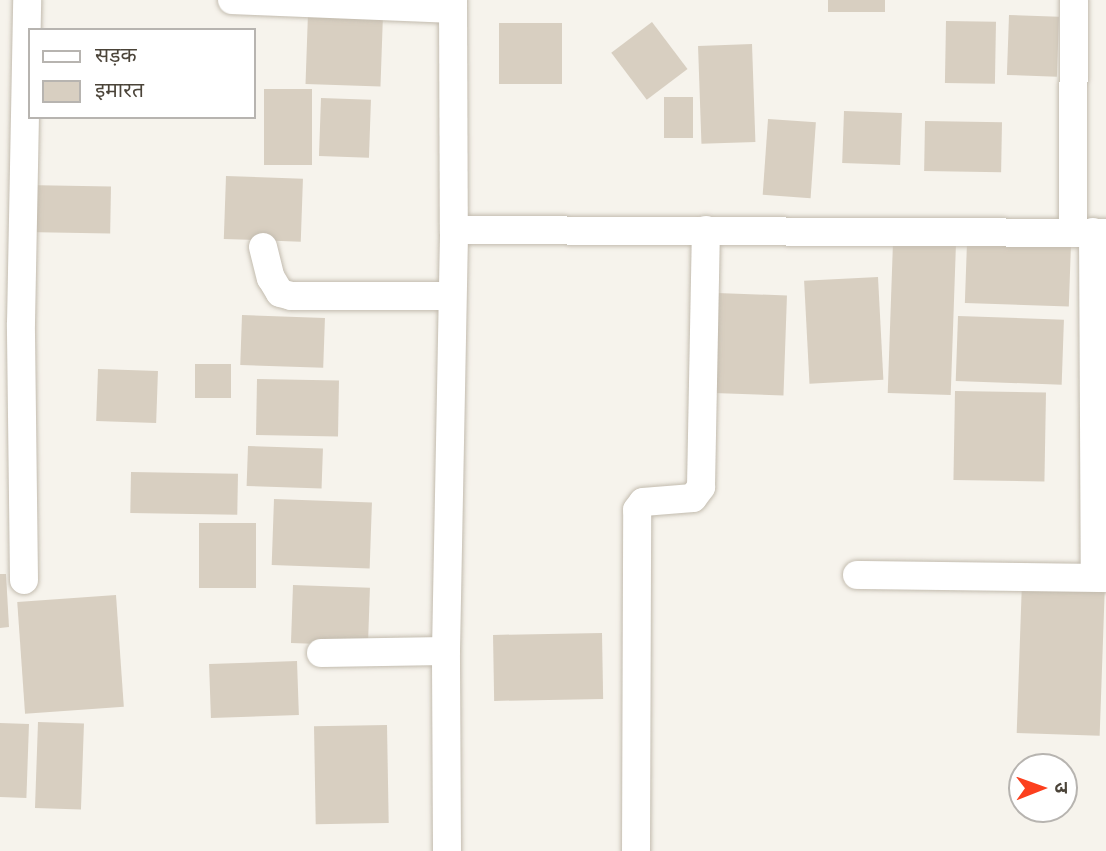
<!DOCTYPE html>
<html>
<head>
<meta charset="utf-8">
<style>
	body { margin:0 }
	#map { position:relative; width:1106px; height:851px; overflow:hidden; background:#f6f3ec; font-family:"Public Sans","Noto Sans Devanagari",sans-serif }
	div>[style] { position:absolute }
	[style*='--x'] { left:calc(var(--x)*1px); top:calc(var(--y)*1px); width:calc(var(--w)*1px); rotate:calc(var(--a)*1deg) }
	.building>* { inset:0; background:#d8cfc1; transform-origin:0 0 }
	.roads { filter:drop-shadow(0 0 2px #c2bbae) drop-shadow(0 0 2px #c2bbae) }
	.minor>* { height:28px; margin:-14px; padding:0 14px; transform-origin:14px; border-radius:14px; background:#fff }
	span { translate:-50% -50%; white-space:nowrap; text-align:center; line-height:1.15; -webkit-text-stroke:5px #fff; paint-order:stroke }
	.legend { position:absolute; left:28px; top:28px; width:228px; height:91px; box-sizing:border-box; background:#fff; border:2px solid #b7b4b0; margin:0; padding:9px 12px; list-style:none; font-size:21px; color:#4b4439 }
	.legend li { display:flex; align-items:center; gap:14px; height:35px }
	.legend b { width:35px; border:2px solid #b7b4b0 }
	.north { position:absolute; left:1008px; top:753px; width:70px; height:70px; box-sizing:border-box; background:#fff; border:2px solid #b7b4b0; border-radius:50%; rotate:89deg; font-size:19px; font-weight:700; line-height:28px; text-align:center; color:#4b4439 }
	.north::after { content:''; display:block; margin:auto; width:24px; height:32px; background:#fc3f1d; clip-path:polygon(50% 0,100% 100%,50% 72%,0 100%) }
</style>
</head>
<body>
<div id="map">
	<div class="building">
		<i style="left:828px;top:0;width:57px;height:12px"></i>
		<i style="left:308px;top:13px;width:75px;height:71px;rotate:2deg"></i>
		<i style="left:1009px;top:15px;width:50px;height:60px;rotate:2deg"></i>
		<i style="left:946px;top:21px;width:50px;height:62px;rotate:1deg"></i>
		<i style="left:652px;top:22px;width:59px;height:51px;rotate:53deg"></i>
		<i style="left:499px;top:23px;width:63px;height:61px"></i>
		<i style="left:752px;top:44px;width:98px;height:54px;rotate:88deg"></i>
		<i style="left:264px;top:89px;width:48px;height:76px"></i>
		<i style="left:664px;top:97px;width:29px;height:41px"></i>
		<i style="left:321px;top:98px;width:50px;height:58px;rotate:2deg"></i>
		<i style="left:844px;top:111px;width:58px;height:52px;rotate:2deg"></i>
		<i style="left:768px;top:119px;width:48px;height:76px;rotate:4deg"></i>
		<i style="left:925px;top:121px;width:77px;height:50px;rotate:1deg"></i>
		<i style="left:226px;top:176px;width:77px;height:63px;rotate:2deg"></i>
		<i style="left:25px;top:185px;width:86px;height:47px;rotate:1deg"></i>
		<i style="left:893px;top:242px;width:63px;height:151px;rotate:2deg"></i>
		<i style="left:967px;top:242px;width:104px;height:61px;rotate:2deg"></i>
		<i style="left:878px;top:277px;width:103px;height:74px;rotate:87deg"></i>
		<i style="left:717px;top:293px;width:70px;height:100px;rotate:2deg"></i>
		<i style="left:242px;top:315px;width:83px;height:50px;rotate:2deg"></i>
		<i style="left:958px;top:316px;width:106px;height:65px;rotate:2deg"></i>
		<i style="left:195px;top:364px;width:36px;height:34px"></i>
		<i style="left:98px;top:369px;width:60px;height:52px;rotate:2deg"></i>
		<i style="left:257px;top:379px;width:82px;height:56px;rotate:1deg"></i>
		<i style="left:955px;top:391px;width:91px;height:89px;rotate:1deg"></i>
		<i style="left:248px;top:446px;width:75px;height:40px;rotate:2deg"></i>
		<i style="left:131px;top:472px;width:107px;height:41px;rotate:1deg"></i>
		<i style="left:274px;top:499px;width:98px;height:66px;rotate:2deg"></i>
		<i style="left:199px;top:523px;width:57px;height:65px"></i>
		<i style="clip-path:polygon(0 574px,6px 574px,9px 627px,0 628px)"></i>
		<i style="left:1022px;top:581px;width:83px;height:152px;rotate:2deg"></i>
		<i style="left:293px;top:585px;width:77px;height:58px;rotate:2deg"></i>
		<i style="left:116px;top:595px;width:112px;height:99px;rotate:86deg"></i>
		<i style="left:602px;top:633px;width:66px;height:109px;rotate:89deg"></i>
		<i style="left:297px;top:661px;width:54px;height:88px;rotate:88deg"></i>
		<i style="left:38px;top:722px;width:46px;height:86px;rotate:2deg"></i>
		<i style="left:0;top:723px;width:29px;height:74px;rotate:2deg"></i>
		<i style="left:387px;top:725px;width:98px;height:73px;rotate:89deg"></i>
	</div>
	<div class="roads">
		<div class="minor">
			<i style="--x:232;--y:0;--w:221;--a:2.3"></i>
			<i style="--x:453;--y:0;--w:230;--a:89.8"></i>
			<i style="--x:1073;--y:231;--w:231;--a:-89.8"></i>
			<i style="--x:1093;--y:232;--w:337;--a:89.7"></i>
			<i style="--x:1095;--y:569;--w:9;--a:69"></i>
			<i style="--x:263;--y:247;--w:32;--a:76"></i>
			<i style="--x:271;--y:278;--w:17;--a:59"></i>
			<i style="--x:280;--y:293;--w:11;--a:15"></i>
			<i style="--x:291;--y:296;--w:161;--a:0"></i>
			<i style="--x:857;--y:575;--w:249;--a:0.7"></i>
			<i style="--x:24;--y:580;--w:257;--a:-90.7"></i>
			<i style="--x:21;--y:323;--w:323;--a:-88.9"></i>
			<i style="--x:321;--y:653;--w:125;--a:-0.9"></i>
			<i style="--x:447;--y:851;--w:200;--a:-90.3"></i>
			<i style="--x:446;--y:651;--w:421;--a:-88.9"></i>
			<i style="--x:454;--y:230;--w:652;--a:0.26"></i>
			<i style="--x:636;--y:851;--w:341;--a:-89.8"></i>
			<i style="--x:637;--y:510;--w:10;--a:-53"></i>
			<i style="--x:643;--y:502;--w:50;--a:-4.6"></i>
			<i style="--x:693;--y:498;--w:14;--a:-54"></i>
			<i style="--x:701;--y:487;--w:257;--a:-88.9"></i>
		</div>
	</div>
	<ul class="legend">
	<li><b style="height:9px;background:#fff"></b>सड़क</li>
	<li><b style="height:19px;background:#d8cfc1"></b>इमारत</li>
	</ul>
	<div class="north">उ</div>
</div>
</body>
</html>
